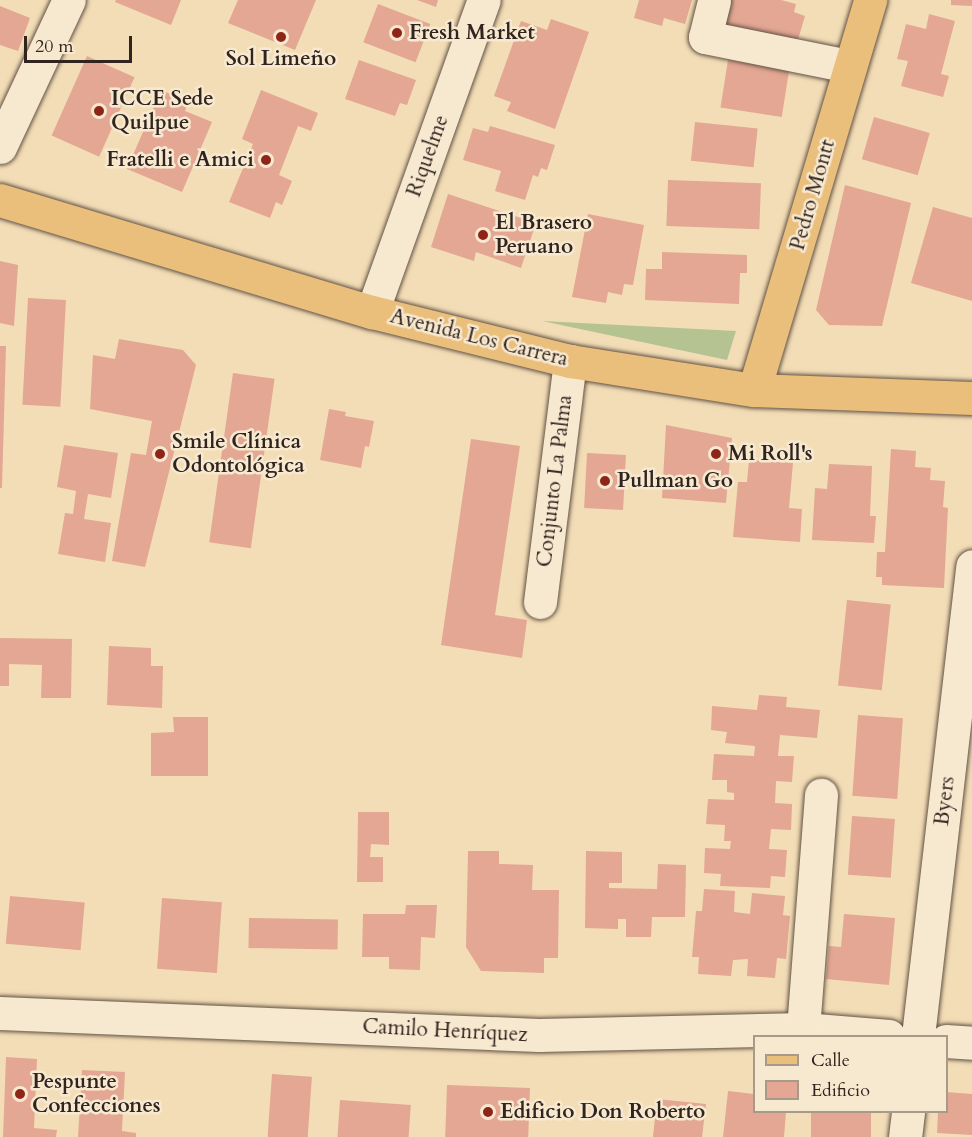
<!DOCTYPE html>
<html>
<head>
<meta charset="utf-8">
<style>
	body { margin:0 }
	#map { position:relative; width:972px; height:1137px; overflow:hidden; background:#f3ddb6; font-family:Cardo,serif }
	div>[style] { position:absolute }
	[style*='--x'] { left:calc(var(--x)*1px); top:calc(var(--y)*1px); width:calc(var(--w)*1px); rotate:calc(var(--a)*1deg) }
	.green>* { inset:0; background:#b5c292 }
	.building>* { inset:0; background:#e3a793; transform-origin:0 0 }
	.roads { filter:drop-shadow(0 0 2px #625245) drop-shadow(0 0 2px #625245) }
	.minor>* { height:33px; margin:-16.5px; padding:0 16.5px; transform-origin:16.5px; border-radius:16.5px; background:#f7e9d0 }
	.major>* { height:33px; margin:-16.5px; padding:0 16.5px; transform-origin:16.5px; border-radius:16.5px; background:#eabe7b }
	.dots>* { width:16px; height:16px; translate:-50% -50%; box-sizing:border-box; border:3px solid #f7e9d0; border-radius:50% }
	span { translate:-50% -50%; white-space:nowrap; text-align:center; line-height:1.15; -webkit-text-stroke:5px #f7e9d0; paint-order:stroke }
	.poi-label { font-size:21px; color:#31241f; font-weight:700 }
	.left { translate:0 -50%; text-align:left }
	.right { translate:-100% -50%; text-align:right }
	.street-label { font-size:21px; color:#31241f }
	.legend { position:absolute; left:753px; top:1035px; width:195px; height:78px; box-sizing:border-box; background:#f7e9d0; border:2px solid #a89a89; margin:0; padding:8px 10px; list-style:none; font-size:18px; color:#31241f }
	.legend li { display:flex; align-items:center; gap:12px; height:30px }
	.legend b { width:30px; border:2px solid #a89a89 }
	.scale { position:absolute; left:24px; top:36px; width:108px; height:27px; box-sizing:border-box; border:3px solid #31241f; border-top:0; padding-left:8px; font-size:18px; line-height:21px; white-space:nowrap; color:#31241f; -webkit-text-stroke:4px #f7e9d0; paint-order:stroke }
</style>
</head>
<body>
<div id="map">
	<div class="green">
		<i style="clip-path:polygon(542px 321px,736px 331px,727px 360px)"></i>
	</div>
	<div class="building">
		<i style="clip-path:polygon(116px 0,181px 0,171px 25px,115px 2px)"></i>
		<i style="clip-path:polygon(238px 0,316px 0,295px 50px,228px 23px)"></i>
		<i style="clip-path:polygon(417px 0,438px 0,436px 7px)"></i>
		<i style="clip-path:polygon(639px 0,692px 0,685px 24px,664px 18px,662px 26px,634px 18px)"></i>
		<i style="clip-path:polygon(728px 0,781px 0,796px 4px,794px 12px,805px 16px,797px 43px,722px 23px)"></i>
		<i style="clip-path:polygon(951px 0,972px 0,972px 6px,951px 5px)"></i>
		<i style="left:378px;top:4px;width:56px;height:41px;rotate:21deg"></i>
		<i style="clip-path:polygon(0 6px,30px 18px,18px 51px,0 45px)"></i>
		<i style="clip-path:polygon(929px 14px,955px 21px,941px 74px,949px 76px,943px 97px,901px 86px,908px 61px,897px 59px,906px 24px,926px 29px)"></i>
		<i style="clip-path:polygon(551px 19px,589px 32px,555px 129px,507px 111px,511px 102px,494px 96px,521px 21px,547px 30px)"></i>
		<i style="left:87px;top:56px;width:52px;height:87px;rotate:24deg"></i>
		<i style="clip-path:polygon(359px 60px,416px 80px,407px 105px,400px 103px,395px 116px,345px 99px)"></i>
		<i style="left:728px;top:60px;width:62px;height:48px;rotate:9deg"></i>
		<i style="clip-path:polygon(161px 90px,189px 102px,185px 111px,212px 122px,182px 192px,127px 169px)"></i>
		<i style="clip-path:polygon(261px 90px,318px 113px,311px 131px,298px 126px,279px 175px,292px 181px,282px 205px,276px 202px,270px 218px,229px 202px,253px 144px,242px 139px)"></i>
		<i style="left:874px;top:117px;width:58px;height:44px;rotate:16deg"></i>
		<i style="left:695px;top:122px;width:63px;height:39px;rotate:6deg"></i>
		<i style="clip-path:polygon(490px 126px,555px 145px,547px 170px,541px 168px,538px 177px,533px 175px,525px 200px,495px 191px,501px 171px,463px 160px,473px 128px,488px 132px)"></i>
		<i style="left:668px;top:180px;width:93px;height:46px;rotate:2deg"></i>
		<i style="clip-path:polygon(845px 185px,911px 203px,882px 326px,829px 325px,816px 310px)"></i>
		<i style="clip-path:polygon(448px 194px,536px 223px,521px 268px,476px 252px,474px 261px,431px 247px)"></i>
		<i style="clip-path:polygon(933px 207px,972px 218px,972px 301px,911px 283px)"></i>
		<i style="clip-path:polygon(588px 214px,644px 225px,633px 285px,624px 284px,622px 295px,608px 292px,606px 303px,572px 297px)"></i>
		<i style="clip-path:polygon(662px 252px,747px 255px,747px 273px,740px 273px,739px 304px,645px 300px,646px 269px,662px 269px)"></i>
		<i style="clip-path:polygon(0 261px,18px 265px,14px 326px,0 323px)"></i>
		<i style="left:28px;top:298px;width:38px;height:107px;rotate:3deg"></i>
		<i style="clip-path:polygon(119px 339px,183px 350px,196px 365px,145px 567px,112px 561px,131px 453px,146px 455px,152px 421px,90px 409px,93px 355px,115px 359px)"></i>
		<i style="clip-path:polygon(0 346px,6px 346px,2px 488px,0 488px)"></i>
		<i style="left:233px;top:373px;width:42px;height:171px;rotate:8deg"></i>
		<i style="clip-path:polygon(329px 409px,346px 412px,345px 416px,374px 421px,369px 447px,365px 446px,361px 468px,320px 460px)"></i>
		<i style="clip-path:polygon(666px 425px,732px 438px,726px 503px,662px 498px)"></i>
		<i style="clip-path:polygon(471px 439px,520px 446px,495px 615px,527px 620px,522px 658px,441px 645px)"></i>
		<i style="clip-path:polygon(64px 445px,118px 453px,111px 498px,88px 494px,84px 519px,111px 523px,105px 562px,58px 554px,65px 513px,73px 514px,76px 491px,57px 487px)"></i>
		<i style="clip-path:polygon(891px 449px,916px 451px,915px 467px,931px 468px,930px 480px,945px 481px,943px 507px,948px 508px,944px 588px,882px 585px,882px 577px,876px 577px,877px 552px,885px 552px)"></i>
		<i style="left:587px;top:453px;width:39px;height:55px;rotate:3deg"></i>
		<i style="clip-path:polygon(749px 460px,793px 463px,789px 508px,802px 509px,800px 542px,733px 537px,738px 482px,747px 482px)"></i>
		<i style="clip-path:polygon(829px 464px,872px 466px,870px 516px,876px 516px,874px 543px,812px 540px,815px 488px,827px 489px)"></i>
		<i style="left:847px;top:600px;width:44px;height:86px;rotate:6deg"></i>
		<i style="clip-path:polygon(0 638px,72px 639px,71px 698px,41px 698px,42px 665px,9px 664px,9px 686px,0 686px)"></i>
		<i style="clip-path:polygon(109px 646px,151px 648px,151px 666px,163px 666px,162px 708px,107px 705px)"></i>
		<i style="clip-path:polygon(759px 695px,787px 697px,786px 707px,820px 710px,817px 738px,780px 735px,778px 756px,794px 756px,792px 782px,776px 781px,775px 803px,792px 804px,791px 830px,771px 829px,769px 849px,787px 850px,785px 877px,771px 876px,770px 888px,720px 886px,721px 874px,704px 873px,705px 848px,730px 849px,731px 841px,724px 841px,725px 825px,706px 824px,708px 799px,734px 800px,734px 793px,727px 792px,727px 780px,712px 780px,714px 754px,754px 756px,755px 746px,725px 743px,727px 732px,711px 730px,712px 706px,757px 710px)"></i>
		<i style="left:858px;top:715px;width:45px;height:81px;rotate:4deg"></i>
		<i style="clip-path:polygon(173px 717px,208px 717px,208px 776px,151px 776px,151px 733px,174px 732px)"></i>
		<i style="clip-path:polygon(358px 812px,389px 812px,389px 845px,371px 844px,370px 857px,383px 857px,383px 882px,357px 882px)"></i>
		<i style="left:852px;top:816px;width:43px;height:59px;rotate:4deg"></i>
		<i style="clip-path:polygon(468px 851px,499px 851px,499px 864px,533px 865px,532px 890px,559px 890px,558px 958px,544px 958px,544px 973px,481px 971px,466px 947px)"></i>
		<i style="clip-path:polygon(586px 851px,622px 852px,622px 883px,609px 883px,609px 888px,657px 889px,658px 864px,686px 865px,685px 917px,652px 917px,651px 937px,626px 937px,626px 919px,618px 919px,618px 929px,585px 928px)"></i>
		<i style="clip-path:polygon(704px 889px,735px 891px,734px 912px,750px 914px,752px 893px,785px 896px,783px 915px,790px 916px,786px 959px,777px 958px,775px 978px,747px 976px,748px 959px,733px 960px,731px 976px,698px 974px,699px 957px,692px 957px,696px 911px,702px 911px)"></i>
		<i style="left:10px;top:896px;width:75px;height:48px;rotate:5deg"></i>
		<i style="left:162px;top:898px;width:60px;height:71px;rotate:4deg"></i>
		<i style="clip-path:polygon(406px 905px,437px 905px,435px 938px,421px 937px,420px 970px,389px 969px,389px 957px,362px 957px,363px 914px,405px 914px)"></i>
		<i style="clip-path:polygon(844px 914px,895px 918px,889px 985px,826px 979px,829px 946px,841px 947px)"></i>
		<i style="left:249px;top:918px;width:89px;height:30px;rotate:1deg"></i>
		<i style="clip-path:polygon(6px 1057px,37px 1059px,34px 1128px,57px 1130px,56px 1137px,3px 1137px)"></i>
		<i style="clip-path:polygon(82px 1070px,125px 1072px,122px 1131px,136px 1133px,136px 1137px,78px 1137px)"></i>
		<i style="left:272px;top:1074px;width:40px;height:63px;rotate:4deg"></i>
		<i style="left:447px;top:1085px;width:83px;height:52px;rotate:2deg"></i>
		<i style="clip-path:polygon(728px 1091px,754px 1094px,754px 1112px,786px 1112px,784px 1137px,723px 1137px)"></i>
		<i style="clip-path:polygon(946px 1092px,972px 1094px,972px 1135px,937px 1133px,938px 1112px,946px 1112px)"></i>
		<i style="clip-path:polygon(657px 1099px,706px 1104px,702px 1137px,653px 1137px)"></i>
		<i style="left:340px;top:1100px;width:71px;height:37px;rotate:4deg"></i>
		<i style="left:811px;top:1112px;width:60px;height:25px"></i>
	</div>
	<div class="roads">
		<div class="minor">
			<i style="--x:714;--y:1;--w:37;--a:104"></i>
			<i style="--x:705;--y:37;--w:147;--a:11.4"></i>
			<i style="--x:0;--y:147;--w:162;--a:-64.9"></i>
			<i style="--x:372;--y:312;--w:331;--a:-70.3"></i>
			<i style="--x:540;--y:602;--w:243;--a:-82.9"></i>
			<i style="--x:0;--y:1013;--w:539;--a:2.34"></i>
			<i style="--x:539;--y:1035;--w:264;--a:-1.3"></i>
			<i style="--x:803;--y:1029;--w:86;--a:4.7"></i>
			<i style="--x:803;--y:1029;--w:235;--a:-85.6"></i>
			<i style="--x:918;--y:1036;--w:473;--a:-83.4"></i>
			<i style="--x:946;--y:1041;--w:26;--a:4"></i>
			<i style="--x:905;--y:1137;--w:25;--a:-83"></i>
		</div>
		<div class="major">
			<i style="--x:0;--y:200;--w:388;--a:16.8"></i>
			<i style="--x:372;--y:312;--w:204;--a:13.9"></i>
			<i style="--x:570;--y:361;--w:186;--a:9"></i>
			<i style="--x:754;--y:390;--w:218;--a:2.1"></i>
			<i style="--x:754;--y:390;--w:407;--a:-73.4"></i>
		</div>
	</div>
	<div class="dots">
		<i style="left:397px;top:33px;background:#8f2418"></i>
		<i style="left:281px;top:37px;background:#8f2418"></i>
		<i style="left:99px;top:111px;background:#8f2418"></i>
		<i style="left:266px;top:160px;background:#8f2418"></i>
		<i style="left:483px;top:235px;background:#8f2418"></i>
		<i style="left:160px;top:454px;background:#8f2418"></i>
		<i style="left:716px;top:454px;background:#8f2418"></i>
		<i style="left:605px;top:481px;background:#8f2418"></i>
		<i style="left:20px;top:1094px;background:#8f2418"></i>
		<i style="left:488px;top:1112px;background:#8f2418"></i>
	</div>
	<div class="poi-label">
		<span class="left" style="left:409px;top:33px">Fresh Market</span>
		<span style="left:281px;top:59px">Sol Limeño</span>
		<span class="left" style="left:111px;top:111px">ICCE Sede<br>Quilpue</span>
		<span class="right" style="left:254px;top:160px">Fratelli e Amici</span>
		<span class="left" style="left:495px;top:235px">El Brasero<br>Peruano</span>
		<span class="left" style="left:172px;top:454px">Smile Clínica<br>Odontológica</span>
		<span class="left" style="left:728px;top:454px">Mi Roll's</span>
		<span class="left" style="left:617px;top:481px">Pullman Go</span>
		<span class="left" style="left:32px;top:1094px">Pespunte<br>Confecciones</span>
		<span class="left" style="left:500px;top:1112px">Edificio Don Roberto</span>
	</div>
	<div class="street-label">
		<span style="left:428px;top:156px;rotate:-70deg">Riquelme</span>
		<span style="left:813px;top:195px;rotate:-74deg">Pedro Montt</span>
		<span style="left:479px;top:338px;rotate:14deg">Avenida Los Carrera</span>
		<span style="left:555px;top:481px;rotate:-83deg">Conjunto La Palma</span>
		<span style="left:945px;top:801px;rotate:-83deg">Byers</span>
		<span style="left:445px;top:1031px;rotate:3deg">Camilo Henríquez</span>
	</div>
	<ul class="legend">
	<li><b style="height:8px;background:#eabe7b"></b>Calle</li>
	<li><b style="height:16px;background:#e3a793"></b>Edificio</li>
	</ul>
	<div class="scale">20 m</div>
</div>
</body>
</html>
